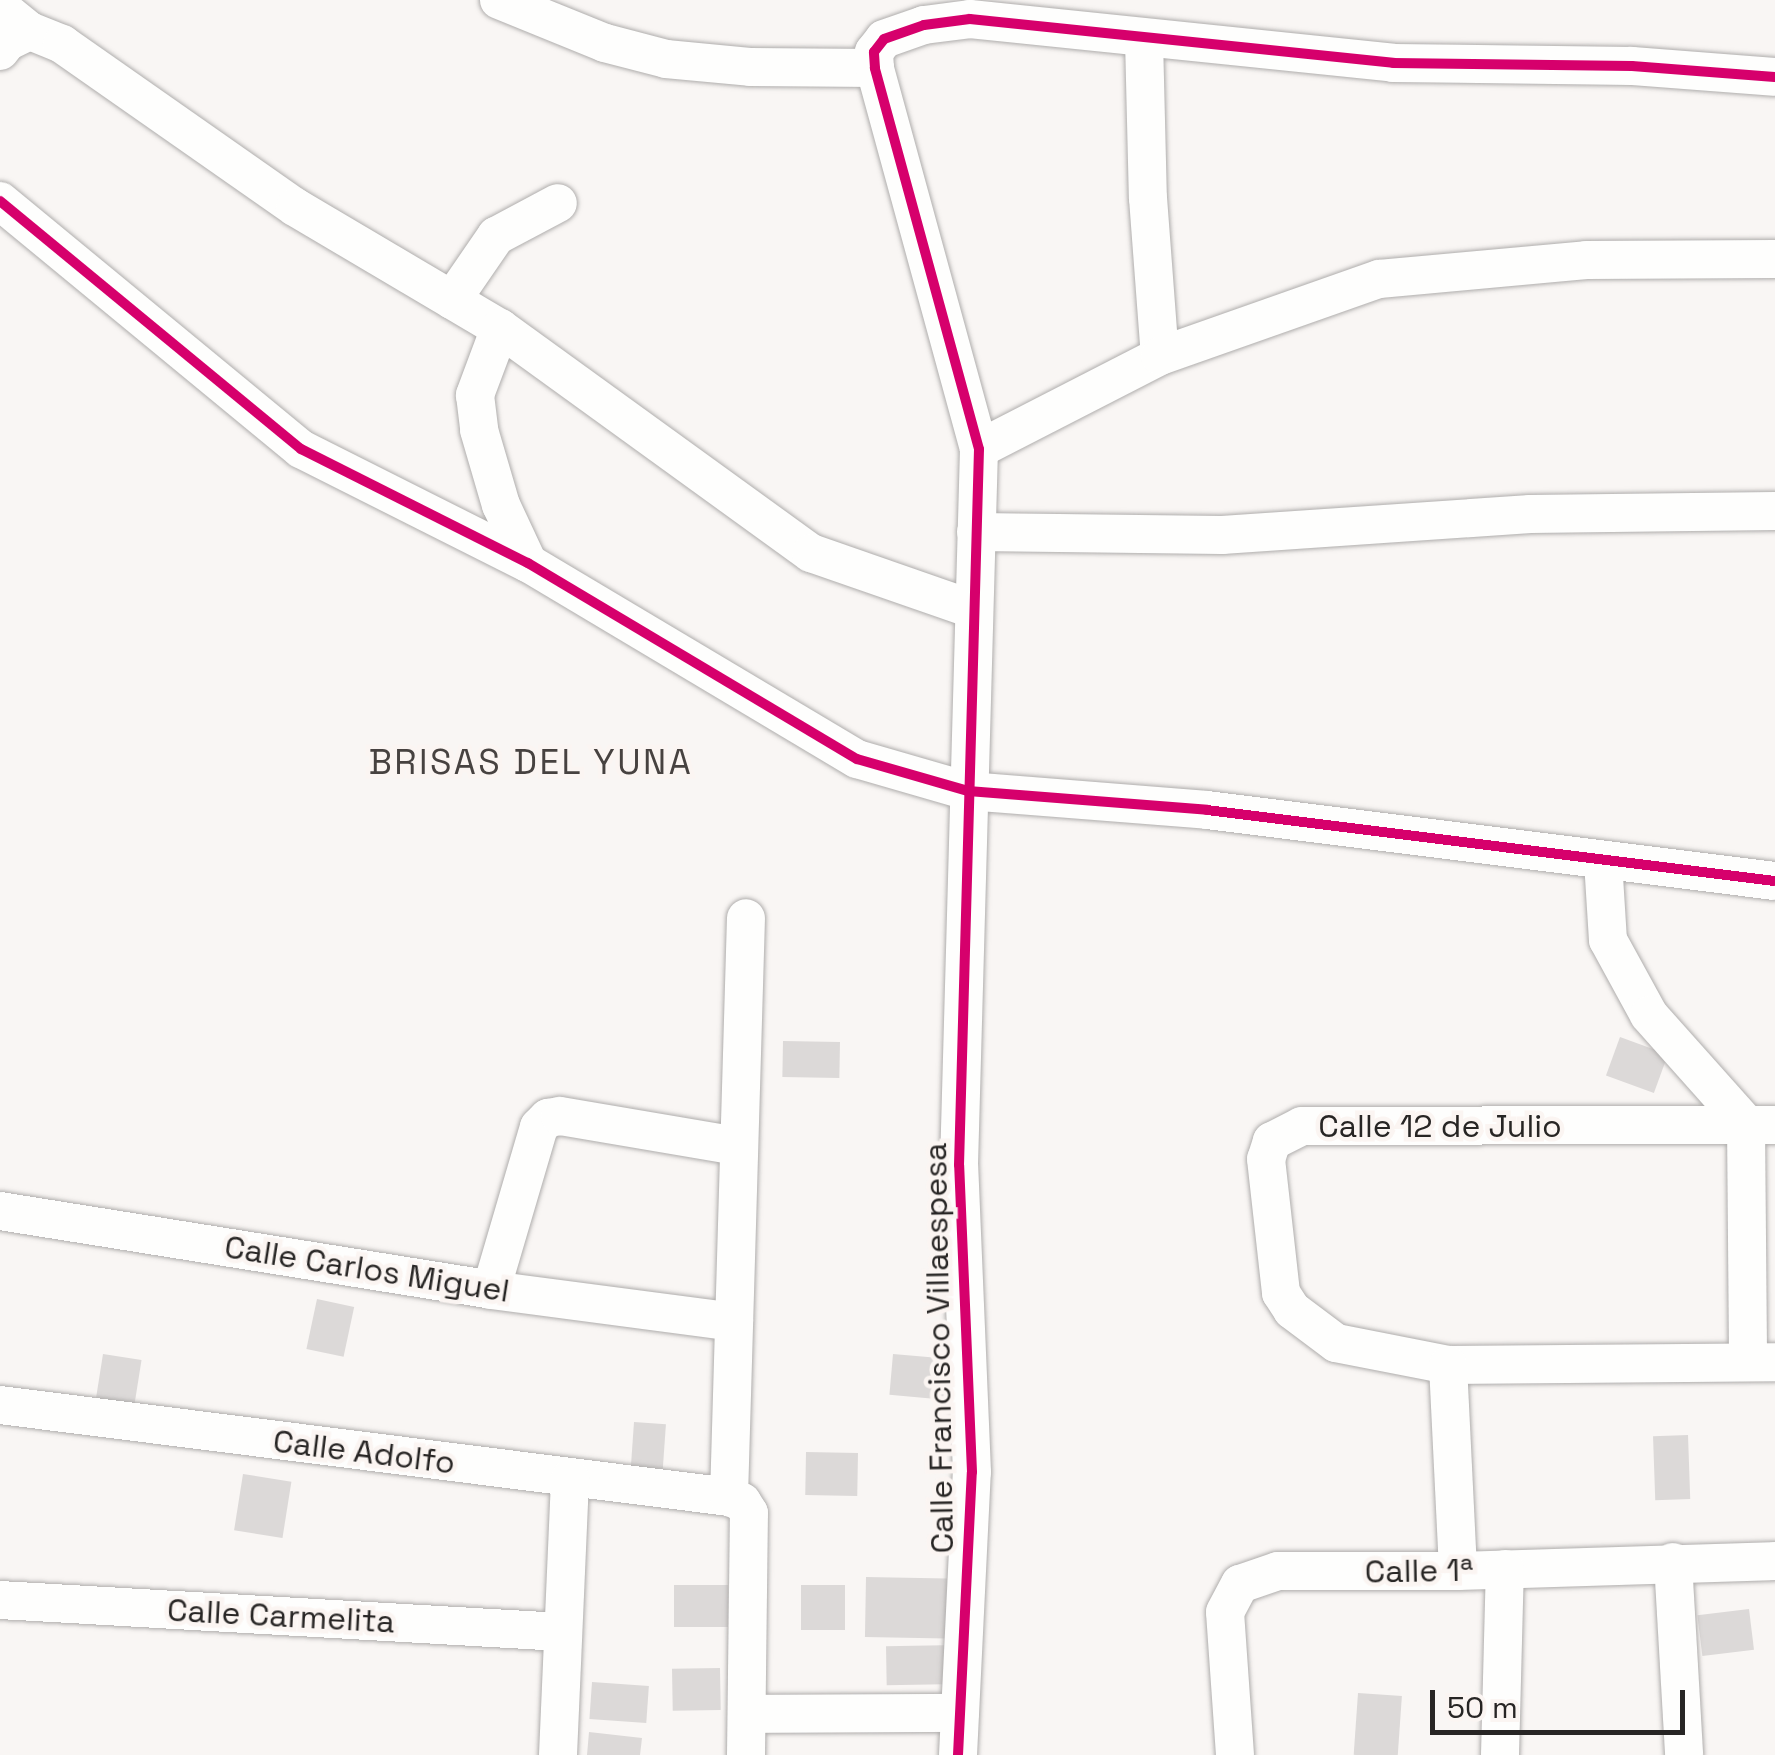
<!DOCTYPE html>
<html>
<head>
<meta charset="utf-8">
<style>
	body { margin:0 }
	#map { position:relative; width:1775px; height:1755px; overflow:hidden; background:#f9f6f4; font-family:"Space Grotesk",sans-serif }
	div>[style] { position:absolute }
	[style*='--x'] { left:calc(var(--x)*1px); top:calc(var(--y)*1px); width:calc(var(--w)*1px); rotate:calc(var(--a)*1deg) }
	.building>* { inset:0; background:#dcd9d8; transform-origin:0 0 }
	.roads { filter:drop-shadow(0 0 2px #afadac) drop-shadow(0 0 2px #afadac) }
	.minor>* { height:38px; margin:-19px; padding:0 19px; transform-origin:19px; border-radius:19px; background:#fefefd }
	.cycleway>* { height:10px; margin:-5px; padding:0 5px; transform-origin:5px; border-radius:5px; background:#d6006c }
	span { translate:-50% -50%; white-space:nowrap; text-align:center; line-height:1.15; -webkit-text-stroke:9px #fbf5f2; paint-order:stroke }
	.street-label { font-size:32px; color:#272524 }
	.neighbourhood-label { font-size:35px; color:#474240; letter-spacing:2.5px }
	.scale { position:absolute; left:1430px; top:1690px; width:255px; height:45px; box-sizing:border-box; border:5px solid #272524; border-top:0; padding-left:12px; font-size:30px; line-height:35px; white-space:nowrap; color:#272524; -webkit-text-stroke:8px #fbf5f2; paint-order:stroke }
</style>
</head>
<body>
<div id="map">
	<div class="building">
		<i style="left:1620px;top:1037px;width:51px;height:41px;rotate:20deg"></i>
		<i style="left:783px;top:1041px;width:57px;height:36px;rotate:1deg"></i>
		<i style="left:317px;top:1299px;width:38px;height:51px;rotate:12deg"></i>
		<i style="left:103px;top:1354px;width:39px;height:63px;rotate:9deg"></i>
		<i style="left:893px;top:1354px;width:58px;height:41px;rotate:5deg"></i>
		<i style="left:634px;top:1422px;width:32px;height:45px;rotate:4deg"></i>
		<i style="left:1688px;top:1435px;width:64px;height:35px;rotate:88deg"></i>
		<i style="left:806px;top:1452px;width:52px;height:43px;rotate:1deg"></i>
		<i style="left:243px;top:1474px;width:49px;height:57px;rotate:9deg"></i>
		<i style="left:866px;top:1577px;width:81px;height:60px;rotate:1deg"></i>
		<i style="left:674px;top:1585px;width:54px;height:42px"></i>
		<i style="left:801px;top:1585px;width:44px;height:45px"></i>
		<i style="left:1749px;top:1609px;width:41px;height:52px;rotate:83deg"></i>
		<i style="left:957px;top:1645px;width:39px;height:71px;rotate:89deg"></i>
		<i style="left:720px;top:1668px;width:42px;height:48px;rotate:89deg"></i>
		<i style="left:592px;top:1682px;width:57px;height:37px;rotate:4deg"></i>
		<i style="left:1358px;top:1693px;width:44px;height:62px;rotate:4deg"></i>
		<i style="clip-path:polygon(589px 1732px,642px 1738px,640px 1755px,587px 1755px)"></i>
	</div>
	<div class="roads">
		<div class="minor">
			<i style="--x:499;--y:0;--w:114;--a:22.1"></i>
			<i style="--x:605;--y:43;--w:63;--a:14.7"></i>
			<i style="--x:666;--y:59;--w:84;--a:5.4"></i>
			<i style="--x:750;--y:67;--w:125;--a:0.5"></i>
			<i style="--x:0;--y:7;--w:38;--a:39"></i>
			<i style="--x:1144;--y:39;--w:159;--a:88.6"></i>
			<i style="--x:1148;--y:198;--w:158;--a:85.7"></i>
			<i style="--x:0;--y:51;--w:11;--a:-52"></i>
			<i style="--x:7;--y:42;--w:25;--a:-26"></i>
			<i style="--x:30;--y:31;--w:35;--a:22"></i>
			<i style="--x:62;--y:44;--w:284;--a:35"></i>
			<i style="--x:295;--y:207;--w:238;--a:30.6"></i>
			<i style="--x:500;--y:328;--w:384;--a:35.9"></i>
			<i style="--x:811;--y:553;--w:170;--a:19.2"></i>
			<i style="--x:0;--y:201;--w:390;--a:39.5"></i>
			<i style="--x:301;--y:449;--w:254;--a:26.7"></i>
			<i style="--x:528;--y:563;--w:383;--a:30.8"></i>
			<i style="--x:857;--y:759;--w:116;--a:16.1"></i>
			<i style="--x:968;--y:791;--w:240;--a:4.5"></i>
			<i style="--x:1207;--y:810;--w:572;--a:7.13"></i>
			<i style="--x:452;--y:300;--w:78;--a:-55.5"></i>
			<i style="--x:496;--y:236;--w:70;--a:-28"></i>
			<i style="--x:500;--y:328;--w:72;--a:110.5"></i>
			<i style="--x:475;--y:395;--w:35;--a:83"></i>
			<i style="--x:479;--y:430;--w:78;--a:73.7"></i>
			<i style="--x:501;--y:505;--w:64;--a:65"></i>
			<i style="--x:979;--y:449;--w:203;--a:-27.2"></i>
			<i style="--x:1160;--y:356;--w:232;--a:-19.4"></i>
			<i style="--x:1379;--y:279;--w:208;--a:-5.2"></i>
			<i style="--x:1586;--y:260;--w:189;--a:-0.3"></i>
			<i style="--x:976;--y:532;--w:246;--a:0.7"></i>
			<i style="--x:1222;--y:535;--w:309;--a:-3.9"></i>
			<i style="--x:1530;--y:514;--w:245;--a:-0.7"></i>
			<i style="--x:1603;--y:861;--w:79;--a:86.4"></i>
			<i style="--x:1608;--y:940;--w:85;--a:61.3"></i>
			<i style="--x:1649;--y:1015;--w:146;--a:48.3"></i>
			<i style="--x:1746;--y:1124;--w:238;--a:89.5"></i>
			<i style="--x:1775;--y:1125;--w:473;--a:179.9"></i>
			<i style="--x:1302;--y:1126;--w:34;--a:153"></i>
			<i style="--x:1272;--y:1141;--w:19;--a:108"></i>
			<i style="--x:1266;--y:1159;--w:135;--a:83.6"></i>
			<i style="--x:1281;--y:1293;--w:20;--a:57"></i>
			<i style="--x:1292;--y:1310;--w:55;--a:36.9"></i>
			<i style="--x:1336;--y:1343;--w:114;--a:11.1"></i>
			<i style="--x:1448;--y:1365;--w:327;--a:-0.5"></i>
			<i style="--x:0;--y:1211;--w:497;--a:9.1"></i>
			<i style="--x:491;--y:1290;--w:245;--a:7.5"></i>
			<i style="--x:491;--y:1290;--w:170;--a:-73.6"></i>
			<i style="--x:539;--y:1127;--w:13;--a:-45"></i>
			<i style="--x:548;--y:1118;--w:12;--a:-9"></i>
			<i style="--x:560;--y:1116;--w:180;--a:9.6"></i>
			<i style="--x:1448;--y:1365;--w:206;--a:87.2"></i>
			<i style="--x:0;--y:1405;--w:735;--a:7.19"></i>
			<i style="--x:1673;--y:1562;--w:193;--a:86.7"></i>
			<i style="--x:0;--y:1600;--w:562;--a:3.26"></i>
			<i style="--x:748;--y:1714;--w:212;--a:-0.3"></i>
			<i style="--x:558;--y:1755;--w:277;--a:-87.5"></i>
			<i style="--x:746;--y:1755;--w:242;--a:-89.3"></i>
			<i style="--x:749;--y:1513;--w:13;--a:-122"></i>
			<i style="--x:742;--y:1502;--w:14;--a:-159"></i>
			<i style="--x:729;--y:1497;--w:579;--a:-88.32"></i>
			<i style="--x:958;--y:1755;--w:283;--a:-87.2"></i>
			<i style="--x:972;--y:1472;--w:307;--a:-92.4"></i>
			<i style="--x:959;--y:1165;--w:716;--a:-88.4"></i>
			<i style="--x:979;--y:449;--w:395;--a:-105.3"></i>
			<i style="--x:875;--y:68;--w:16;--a:-94"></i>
			<i style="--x:874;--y:52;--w:16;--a:-52"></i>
			<i style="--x:884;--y:39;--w:42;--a:-19.3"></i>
			<i style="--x:924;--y:25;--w:46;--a:-7.4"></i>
			<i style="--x:970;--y:19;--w:425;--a:5.9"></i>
			<i style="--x:1393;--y:63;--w:239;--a:0.7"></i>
			<i style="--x:1632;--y:66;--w:143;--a:4.4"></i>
			<i style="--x:1235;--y:1755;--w:143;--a:-94"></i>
			<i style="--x:1225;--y:1612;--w:32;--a:-62"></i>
			<i style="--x:1240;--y:1584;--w:40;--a:-18.9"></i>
			<i style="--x:1278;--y:1571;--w:180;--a:0"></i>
			<i style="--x:1458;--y:1571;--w:317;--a:-1.8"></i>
			<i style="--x:1500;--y:1755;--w:186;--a:-88.5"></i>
		</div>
	</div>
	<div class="cycleway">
		<i style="--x:0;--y:201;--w:390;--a:39.5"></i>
		<i style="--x:301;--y:449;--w:254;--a:26.7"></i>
		<i style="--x:528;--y:563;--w:383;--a:30.8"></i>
		<i style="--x:857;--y:759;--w:116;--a:16.1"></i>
		<i style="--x:968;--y:791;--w:240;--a:4.5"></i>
		<i style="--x:1207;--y:810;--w:572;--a:7.13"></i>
		<i style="--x:958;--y:1755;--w:283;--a:-87.2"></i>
		<i style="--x:972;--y:1472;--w:307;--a:-92.4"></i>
		<i style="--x:959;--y:1165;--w:716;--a:-88.4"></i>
		<i style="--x:979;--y:449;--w:395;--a:-105.3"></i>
		<i style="--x:875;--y:68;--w:16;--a:-94"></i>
		<i style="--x:874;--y:52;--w:16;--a:-52"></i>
		<i style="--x:884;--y:39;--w:42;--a:-19.3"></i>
		<i style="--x:924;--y:25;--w:46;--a:-7.4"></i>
		<i style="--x:970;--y:19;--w:425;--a:5.9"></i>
		<i style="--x:1393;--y:63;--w:239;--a:0.7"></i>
		<i style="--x:1632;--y:66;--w:143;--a:4.4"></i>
	</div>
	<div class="street-label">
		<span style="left:1440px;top:1126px">Calle 12 de Julio</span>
		<span style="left:367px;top:1269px;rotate:9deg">Calle Carlos Miguel</span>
		<span style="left:939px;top:1348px;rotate:-91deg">Calle Francisco Villaespesa</span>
		<span style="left:364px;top:1452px;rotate:7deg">Calle Adolfo</span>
		<span style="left:1419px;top:1571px;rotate:-1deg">Calle 1ª</span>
		<span style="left:281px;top:1616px;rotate:3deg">Calle Carmelita</span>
	</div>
	<div class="neighbourhood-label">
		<span style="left:531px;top:762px">BRISAS DEL YUNA</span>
	</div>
	<div class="scale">50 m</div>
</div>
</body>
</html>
